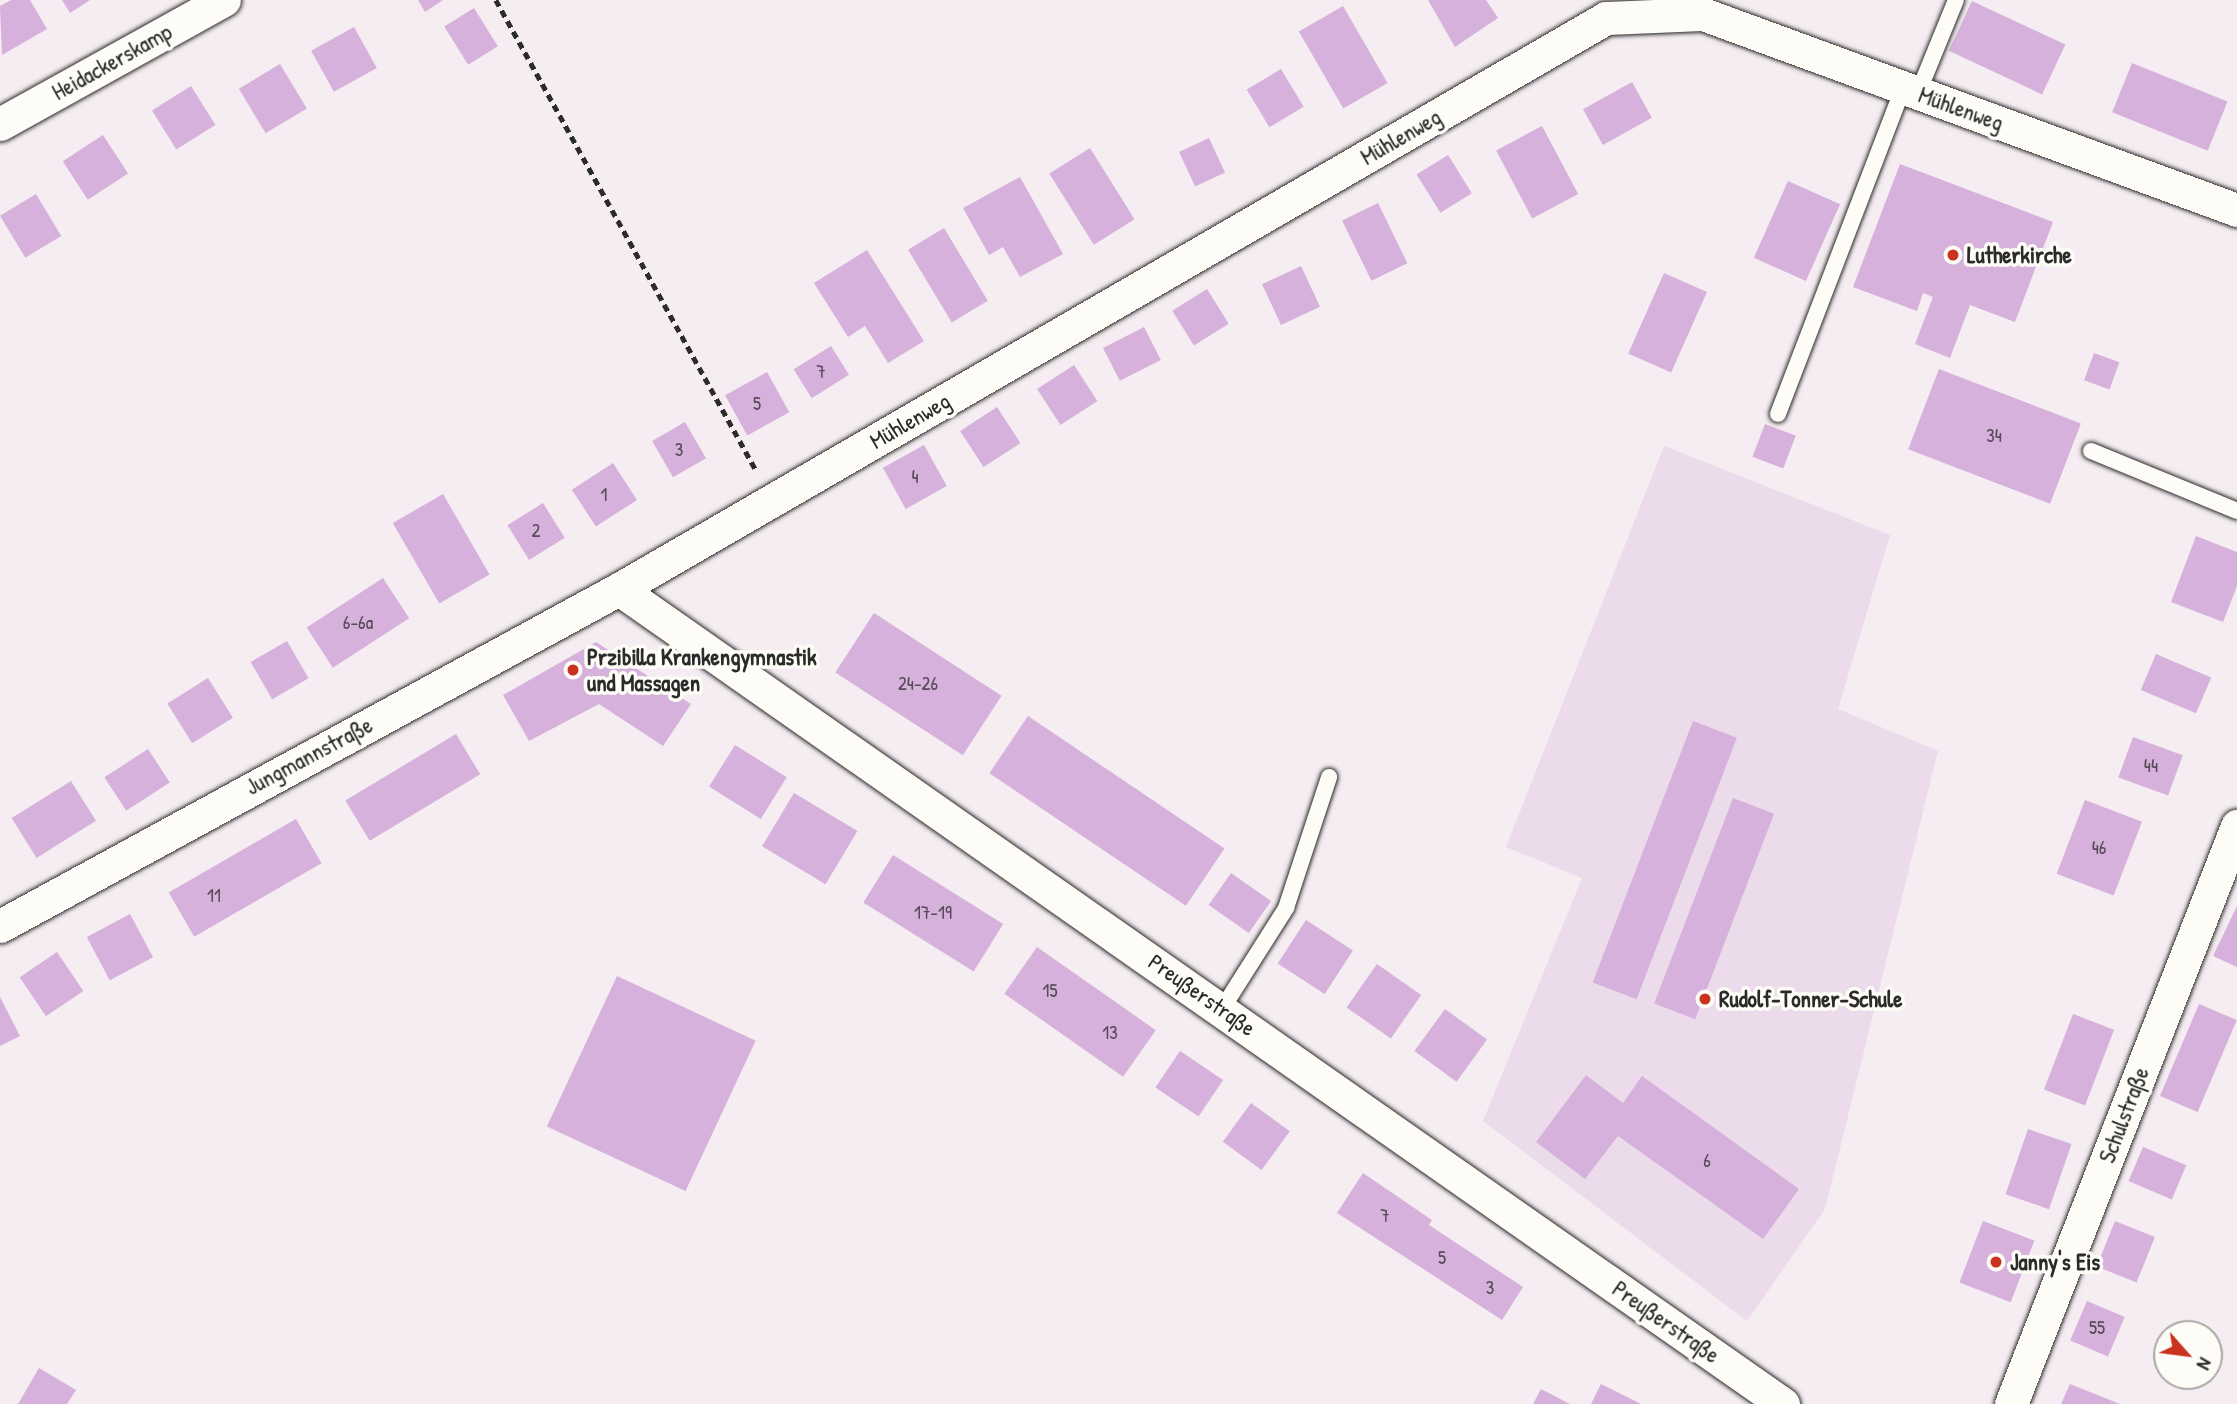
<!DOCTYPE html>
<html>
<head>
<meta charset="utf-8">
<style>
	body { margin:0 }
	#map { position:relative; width:2237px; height:1404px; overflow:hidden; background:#f5edf1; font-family:"Patrick Hand",sans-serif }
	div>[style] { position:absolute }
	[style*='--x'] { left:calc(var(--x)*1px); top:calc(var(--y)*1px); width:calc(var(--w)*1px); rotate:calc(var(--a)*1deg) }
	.built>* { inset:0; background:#ecdbea }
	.building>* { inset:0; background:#d6b1db; transform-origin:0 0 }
	.path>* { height:4.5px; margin-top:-2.25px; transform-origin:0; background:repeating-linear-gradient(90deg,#2b2b2b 0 7px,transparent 0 12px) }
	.roads { filter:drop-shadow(0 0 2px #2b2b2b) drop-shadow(0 0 2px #2b2b2b) }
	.service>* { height:16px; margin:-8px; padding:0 8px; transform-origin:8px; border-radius:8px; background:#fdfcf7 }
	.minor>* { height:33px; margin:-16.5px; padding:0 16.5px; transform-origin:16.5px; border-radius:16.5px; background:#fdfcf7 }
	.dots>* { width:19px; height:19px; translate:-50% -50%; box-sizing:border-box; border:4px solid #fdfcf7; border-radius:50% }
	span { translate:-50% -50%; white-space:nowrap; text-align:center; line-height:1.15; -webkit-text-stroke:7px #fdfcf7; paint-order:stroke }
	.number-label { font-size:19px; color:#564c57 }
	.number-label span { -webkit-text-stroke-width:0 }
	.street-label { font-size:23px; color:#2b2b2b }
	.poi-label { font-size:23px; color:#2b2b2b; font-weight:700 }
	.left { translate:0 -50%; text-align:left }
	.north { position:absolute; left:2153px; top:1320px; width:70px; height:70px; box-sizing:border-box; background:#fdfcf7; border:2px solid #a9a8a5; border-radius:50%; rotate:118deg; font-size:19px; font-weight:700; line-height:28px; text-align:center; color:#2b2b2b }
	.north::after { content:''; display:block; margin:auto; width:24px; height:32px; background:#c8321e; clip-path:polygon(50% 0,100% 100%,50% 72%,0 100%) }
</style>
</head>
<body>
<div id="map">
	<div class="built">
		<i style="clip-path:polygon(1664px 446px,1890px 535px,1838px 709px,1938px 751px,1825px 1209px,1747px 1321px,1483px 1121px,1582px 878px,1506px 847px)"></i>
	</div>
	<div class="building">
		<i style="clip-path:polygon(11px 0,30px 0,47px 29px,2px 55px,0 6px)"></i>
		<i style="clip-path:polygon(62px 0,90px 0,70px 13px)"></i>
		<i style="clip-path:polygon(418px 0,443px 0,425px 12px)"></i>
		<i style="clip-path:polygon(1428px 0,1486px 0,1498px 18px,1455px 47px)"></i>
		<i style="left:1972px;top:1px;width:103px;height:55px;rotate:25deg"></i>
		<i style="left:1343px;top:6px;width:89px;height:51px;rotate:60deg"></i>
		<i style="left:474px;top:8px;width:45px;height:35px;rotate:58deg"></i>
		<i style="left:354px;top:27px;width:47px;height:49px;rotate:61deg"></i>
		<i style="left:2132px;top:63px;width:103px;height:53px;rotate:22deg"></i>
		<i style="left:280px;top:64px;width:52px;height:48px;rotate:59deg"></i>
		<i style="left:1281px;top:69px;width:44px;height:40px;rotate:59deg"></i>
		<i style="left:1632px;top:82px;width:41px;height:56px;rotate:61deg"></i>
		<i style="left:191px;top:86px;width:46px;height:46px;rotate:58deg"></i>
		<i style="left:1542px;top:126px;width:77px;height:52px;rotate:62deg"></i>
		<i style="left:103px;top:135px;width:46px;height:48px;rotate:57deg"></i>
		<i style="left:1209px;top:138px;width:38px;height:33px;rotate:65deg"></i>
		<i style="left:1090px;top:148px;width:84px;height:48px;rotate:58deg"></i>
		<i style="left:1448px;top:155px;width:45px;height:37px;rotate:58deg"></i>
		<i style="clip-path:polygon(1900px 164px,2053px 222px,2015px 322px,1970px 305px,1950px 358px,1915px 344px,1933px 297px,1923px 293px,1917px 311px,1853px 287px)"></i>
		<i style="clip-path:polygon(1020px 177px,1063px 254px,1020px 277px,1003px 247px,989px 255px,963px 208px)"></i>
		<i style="left:1788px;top:181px;width:57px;height:84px;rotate:24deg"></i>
		<i style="left:36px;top:194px;width:49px;height:42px;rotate:59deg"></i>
		<i style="left:1378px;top:203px;width:67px;height:40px;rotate:64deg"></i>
		<i style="left:944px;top:228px;width:85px;height:42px;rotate:59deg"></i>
		<i style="clip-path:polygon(867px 250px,924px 341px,888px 363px,865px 326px,848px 337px,814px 283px)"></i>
		<i style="left:1301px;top:266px;width:45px;height:43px;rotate:65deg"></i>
		<i style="left:1664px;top:273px;width:47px;height:88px;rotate:24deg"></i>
		<i style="left:1207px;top:289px;width:41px;height:41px;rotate:58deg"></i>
		<i style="left:1144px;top:327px;width:37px;height:46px;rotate:63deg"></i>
		<i style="left:831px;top:346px;width:34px;height:44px;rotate:58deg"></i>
		<i style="left:2094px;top:353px;width:27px;height:29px;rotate:20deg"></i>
		<i style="left:1074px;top:365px;width:43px;height:44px;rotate:57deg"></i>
		<i style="left:1939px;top:369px;width:152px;height:86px;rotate:21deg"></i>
		<i style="left:767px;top:372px;width:46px;height:48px;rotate:61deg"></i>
		<i style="left:997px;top:407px;width:43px;height:44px;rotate:57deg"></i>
		<i style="left:685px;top:422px;width:42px;height:38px;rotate:60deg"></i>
		<i style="left:1765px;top:424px;width:33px;height:35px;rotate:21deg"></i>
		<i style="left:924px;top:445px;width:47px;height:47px;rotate:61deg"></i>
		<i style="left:613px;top:463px;width:44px;height:49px;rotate:57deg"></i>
		<i style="left:443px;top:494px;width:93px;height:58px;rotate:60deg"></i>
		<i style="left:543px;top:503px;width:41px;height:42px;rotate:58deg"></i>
		<i style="clip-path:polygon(2196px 536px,2237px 552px,2237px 586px,2223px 622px,2171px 602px)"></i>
		<i style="left:383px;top:578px;width:48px;height:91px;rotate:57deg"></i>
		<i style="left:874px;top:613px;width:152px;height:71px;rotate:33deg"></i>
		<i style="left:287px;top:641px;width:43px;height:42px;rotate:60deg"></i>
		<i style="clip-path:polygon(596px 642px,691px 704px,663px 746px,599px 704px,529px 741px,503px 695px)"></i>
		<i style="left:2156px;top:654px;width:60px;height:39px;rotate:23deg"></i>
		<i style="left:208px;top:678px;width:47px;height:48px;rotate:58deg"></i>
		<i style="left:1028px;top:716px;width:237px;height:69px;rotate:34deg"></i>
		<i style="left:1693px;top:721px;width:47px;height:280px;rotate:21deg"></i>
		<i style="left:456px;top:734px;width:47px;height:129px;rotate:59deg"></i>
		<i style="left:2133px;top:737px;width:53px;height:43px;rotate:20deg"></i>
		<i style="left:735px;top:745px;width:61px;height:49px;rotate:32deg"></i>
		<i style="left:148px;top:749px;width:40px;height:52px;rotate:57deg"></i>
		<i style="left:71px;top:781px;width:47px;height:70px;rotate:58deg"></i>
		<i style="left:794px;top:793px;width:74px;height:62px;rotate:31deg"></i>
		<i style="left:1733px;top:798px;width:44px;height:220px;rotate:21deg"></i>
		<i style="left:2085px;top:800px;width:61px;height:79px;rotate:21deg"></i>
		<i style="left:296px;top:819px;width:51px;height:147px;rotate:60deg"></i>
		<i style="left:893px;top:855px;width:130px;height:56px;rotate:32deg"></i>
		<i style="left:1231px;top:873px;width:49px;height:39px;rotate:35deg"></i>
		<i style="clip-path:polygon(2237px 906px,2237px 967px,2213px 956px)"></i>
		<i style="left:130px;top:914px;width:49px;height:49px;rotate:62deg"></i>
		<i style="left:1306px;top:920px;width:56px;height:52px;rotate:33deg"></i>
		<i style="left:1037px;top:947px;width:145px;height:57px;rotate:35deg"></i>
		<i style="left:57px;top:952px;width:47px;height:45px;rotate:56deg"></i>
		<i style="left:1377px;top:964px;width:54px;height:53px;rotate:35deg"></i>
		<i style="left:617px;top:976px;width:153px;height:166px;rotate:25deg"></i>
		<i style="clip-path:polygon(0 997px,20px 1036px,0 1046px)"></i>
		<i style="left:2199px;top:1004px;width:41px;height:100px;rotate:23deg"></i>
		<i style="left:1445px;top:1009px;width:52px;height:52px;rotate:36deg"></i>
		<i style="left:2073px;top:1014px;width:44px;height:81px;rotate:21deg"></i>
		<i style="left:1180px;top:1051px;width:52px;height:44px;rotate:34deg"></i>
		<i style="clip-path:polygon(1586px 1075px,1623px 1103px,1642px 1076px,1799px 1189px,1763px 1239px,1618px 1136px,1585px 1179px,1536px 1142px)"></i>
		<i style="left:1251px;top:1103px;width:48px;height:48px;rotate:36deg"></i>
		<i style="left:2028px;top:1129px;width:46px;height:69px;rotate:19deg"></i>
		<i style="left:2143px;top:1147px;width:47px;height:37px;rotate:23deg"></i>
		<i style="clip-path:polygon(1363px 1173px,1432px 1220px,1429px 1225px,1523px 1287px,1502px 1320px,1337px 1213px)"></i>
		<i style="left:1983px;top:1221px;width:55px;height:66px;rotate:21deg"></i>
		<i style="left:2115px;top:1221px;width:43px;height:49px;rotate:22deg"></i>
		<i style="left:2087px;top:1301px;width:41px;height:43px;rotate:23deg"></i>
		<i style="clip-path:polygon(39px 1368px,76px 1390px,67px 1404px,18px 1404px)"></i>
		<i style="clip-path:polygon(1601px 1384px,1641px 1404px,1591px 1404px)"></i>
		<i style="clip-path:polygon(2070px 1384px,2120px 1404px,2061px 1404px)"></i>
		<i style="clip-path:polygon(1541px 1389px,1570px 1404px,1533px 1404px)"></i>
	</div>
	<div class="path">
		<i style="--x:496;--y:0;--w:539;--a:61.06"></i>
	</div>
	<div class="roads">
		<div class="service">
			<i style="--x:1918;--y:93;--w:100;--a:-67.8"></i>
			<i style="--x:1778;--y:414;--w:349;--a:-69"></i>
			<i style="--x:2091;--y:451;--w:158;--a:22.3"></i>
			<i style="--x:1222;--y:1009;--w:120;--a:-57.6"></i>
			<i style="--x:1286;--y:908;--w:138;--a:-71.8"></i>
		</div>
		<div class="minor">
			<i style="--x:0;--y:124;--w:256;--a:-29"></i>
			<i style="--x:619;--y:589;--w:1421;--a:35"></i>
			<i style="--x:0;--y:926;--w:705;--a:-28.57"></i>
			<i style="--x:619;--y:589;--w:1140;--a:-30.05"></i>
			<i style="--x:1606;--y:18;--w:97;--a:-2.4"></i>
			<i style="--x:1703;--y:14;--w:569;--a:20.16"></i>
			<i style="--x:2011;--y:1404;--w:621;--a:-68.64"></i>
		</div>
	</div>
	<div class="dots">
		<i style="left:1953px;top:255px;background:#c8321e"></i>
		<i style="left:573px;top:670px;background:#c8321e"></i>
		<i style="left:1705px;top:999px;background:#c8321e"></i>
		<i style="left:1996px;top:1262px;background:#c8321e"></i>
	</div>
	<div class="number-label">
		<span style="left:821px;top:372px">7</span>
		<span style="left:757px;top:404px">5</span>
		<span style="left:1994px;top:436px">34</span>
		<span style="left:679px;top:450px">3</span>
		<span style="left:915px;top:477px">4</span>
		<span style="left:604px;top:495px">1</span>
		<span style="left:536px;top:531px">2</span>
		<span style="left:358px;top:623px">6-6a</span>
		<span style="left:918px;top:684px">24-26</span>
		<span style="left:2151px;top:766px">44</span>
		<span style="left:2099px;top:848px">46</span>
		<span style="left:214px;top:896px">11</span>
		<span style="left:933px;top:913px">17-19</span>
		<span style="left:1050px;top:991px">15</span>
		<span style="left:1110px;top:1033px">13</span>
		<span style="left:1707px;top:1161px">6</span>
		<span style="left:1385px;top:1216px">7</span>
		<span style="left:1442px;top:1258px">5</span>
		<span style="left:1490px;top:1288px">3</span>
		<span style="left:2097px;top:1328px">55</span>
	</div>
	<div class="street-label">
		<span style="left:112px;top:62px;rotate:-29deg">Heidackerskamp</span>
		<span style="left:1961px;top:109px;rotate:20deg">Mühlenweg</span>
		<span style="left:1401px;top:137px;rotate:-30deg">Mühlenweg</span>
		<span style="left:910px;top:421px;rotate:-30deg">Mühlenweg</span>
		<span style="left:309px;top:756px;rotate:-28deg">Jungmannstraße</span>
		<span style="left:1202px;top:995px;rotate:35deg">Preußerstraße</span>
		<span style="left:2124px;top:1115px;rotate:-69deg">Schulstraße</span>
		<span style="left:1666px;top:1322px;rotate:35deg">Preußerstraße</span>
	</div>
	<div class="poi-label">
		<span class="left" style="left:1967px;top:255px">Lutherkirche</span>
		<span class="left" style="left:587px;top:670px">Przibilla Krankengymnastik<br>und Massagen</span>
		<span class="left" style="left:1719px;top:999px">Rudolf-Tonner-Schule</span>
		<span class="left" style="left:2010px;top:1262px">Janny's Eis</span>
	</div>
	<div class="north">N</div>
</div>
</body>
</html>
